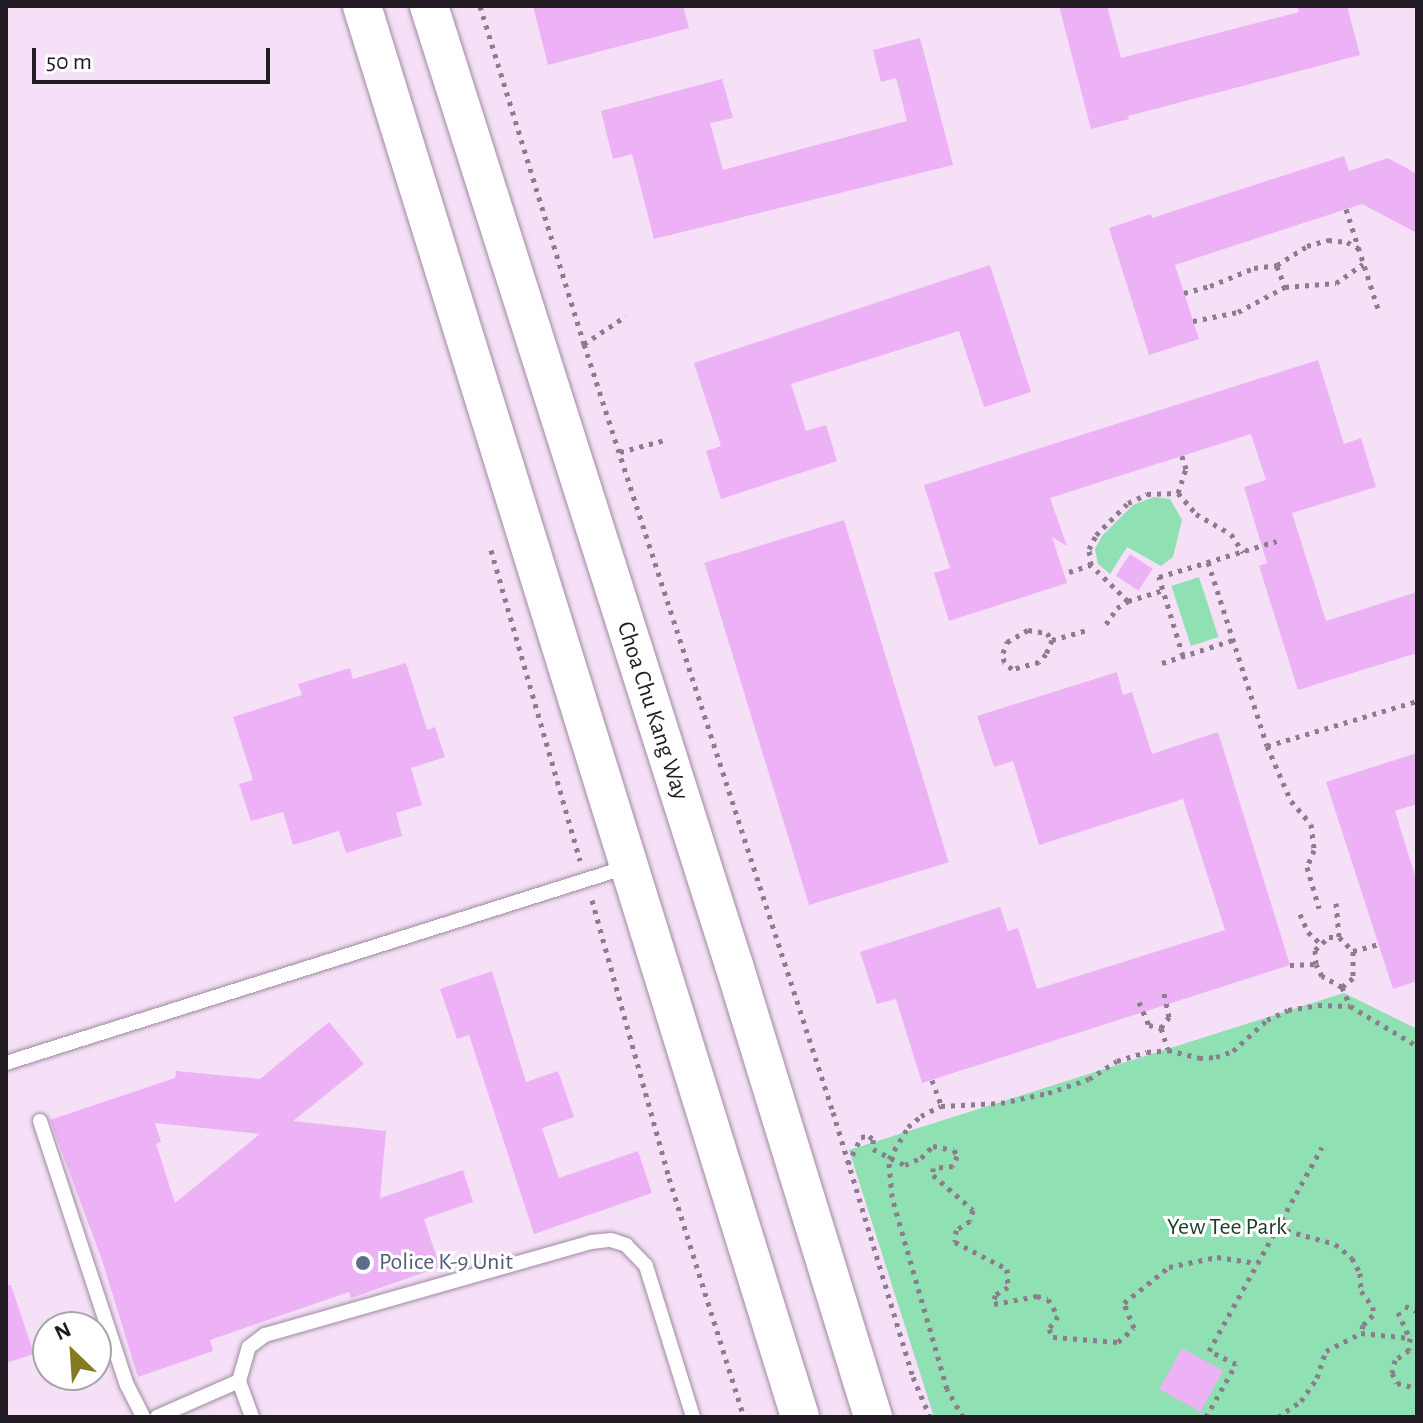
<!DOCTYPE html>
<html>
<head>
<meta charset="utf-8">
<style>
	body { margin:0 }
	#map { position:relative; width:1423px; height:1423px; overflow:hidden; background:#f5e0f8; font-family:"Alegreya Sans",sans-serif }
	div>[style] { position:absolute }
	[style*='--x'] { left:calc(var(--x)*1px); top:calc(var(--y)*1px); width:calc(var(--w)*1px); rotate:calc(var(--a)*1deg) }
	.green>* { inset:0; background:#8fe0b2; transform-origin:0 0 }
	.building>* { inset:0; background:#edb2f5; transform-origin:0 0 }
	.path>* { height:5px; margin-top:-2.5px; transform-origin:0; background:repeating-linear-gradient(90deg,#8b7d8d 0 4px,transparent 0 10px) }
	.roads { filter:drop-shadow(0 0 2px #9e8aa0) drop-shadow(0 0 2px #9e8aa0) }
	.service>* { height:14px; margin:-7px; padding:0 7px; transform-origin:7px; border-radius:7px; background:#fff }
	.secondary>* { height:38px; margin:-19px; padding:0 19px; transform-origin:19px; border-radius:19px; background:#fff }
	.dots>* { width:22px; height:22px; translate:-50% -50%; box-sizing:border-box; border:4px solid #fff; border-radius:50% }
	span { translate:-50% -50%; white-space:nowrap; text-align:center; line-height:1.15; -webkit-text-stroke:6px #fff; paint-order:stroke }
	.street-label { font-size:24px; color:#221b23 }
	.park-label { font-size:24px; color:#1b402c }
	.service-label { font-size:24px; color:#4e5e75 }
	.left { translate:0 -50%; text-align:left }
	.frame { position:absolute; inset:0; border:8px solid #221b23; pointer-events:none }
	.north { position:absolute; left:32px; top:1311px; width:80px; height:80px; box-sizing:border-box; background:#fff; border:2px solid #a7a4a7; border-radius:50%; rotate:335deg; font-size:22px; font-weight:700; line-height:32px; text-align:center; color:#221b23 }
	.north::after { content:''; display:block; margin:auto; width:28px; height:36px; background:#847b20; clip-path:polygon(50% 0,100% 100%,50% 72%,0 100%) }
	.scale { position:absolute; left:32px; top:48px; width:238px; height:36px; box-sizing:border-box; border:4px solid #221b23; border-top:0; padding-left:10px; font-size:24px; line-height:28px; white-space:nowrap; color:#221b23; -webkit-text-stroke:6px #fff; paint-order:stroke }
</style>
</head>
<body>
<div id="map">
	<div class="green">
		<i style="clip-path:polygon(1154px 497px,1170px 499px,1182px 520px,1173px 557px,1161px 566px,1127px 547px,1110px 574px,1098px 564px,1095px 549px,1102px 536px,1133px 505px)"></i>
		<i style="left:1199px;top:577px;width:63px;height:29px;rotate:72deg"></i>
		<i style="clip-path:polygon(1344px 993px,1417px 1029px,1417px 1417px,934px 1417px,849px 1150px)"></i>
	</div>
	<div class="building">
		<i style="clip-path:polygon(533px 6px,683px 6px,689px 28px,548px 65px)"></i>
		<i style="clip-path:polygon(1059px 6px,1107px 6px,1121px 58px,1299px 12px,1297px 6px,1347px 6px,1360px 55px,1128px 116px,1129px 119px,1091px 129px)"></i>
		<i style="clip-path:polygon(920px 38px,953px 165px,654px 239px,632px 154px,613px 159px,601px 111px,722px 79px,733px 118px,710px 123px,723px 170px,907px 121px,896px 78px,881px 82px,873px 50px)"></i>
		<i style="clip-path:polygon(1344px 156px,1349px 171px,1388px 158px,1417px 174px,1417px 233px,1362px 204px,1175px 265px,1199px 339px,1149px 355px,1109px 228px,1151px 214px,1152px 218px)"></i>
		<i style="clip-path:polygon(990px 265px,1031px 392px,984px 407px,959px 331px,791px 384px,806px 431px,826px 425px,837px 461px,721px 499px,706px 451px,721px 446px,694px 363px)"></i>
		<i style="clip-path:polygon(1318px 360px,1344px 444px,1361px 438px,1376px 487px,1292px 513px,1326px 621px,1417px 592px,1417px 653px,1298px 690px,1259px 566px,1267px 563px,1244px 487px,1266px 480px,1251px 434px,1050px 498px,1067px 546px,1052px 537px,1067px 583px,949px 621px,934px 573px,950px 568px,924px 485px)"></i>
		<i style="left:844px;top:520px;width:358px;height:146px;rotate:73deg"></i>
		<i style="left:1130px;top:554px;width:27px;height:26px;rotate:33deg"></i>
		<i style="clip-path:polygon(406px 663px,427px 730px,435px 727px,445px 757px,411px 768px,422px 805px,396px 813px,402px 836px,346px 853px,339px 831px,293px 845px,283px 812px,251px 821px,239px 784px,253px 780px,233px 717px,302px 695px,298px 684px,350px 668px,353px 679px)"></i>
		<i style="clip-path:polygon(1117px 672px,1123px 695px,1132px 692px,1152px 754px,1218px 732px,1290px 965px,922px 1083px,896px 999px,877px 1004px,860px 952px,1000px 907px,1008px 931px,1018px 928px,1037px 989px,1225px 930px,1183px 799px,1039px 845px,1013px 761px,994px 767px,977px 716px)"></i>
		<i style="clip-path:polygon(1417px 753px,1417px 804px,1395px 811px,1417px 882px,1417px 981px,1393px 989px,1326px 782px)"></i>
		<i style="clip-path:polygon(492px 971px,526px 1082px,558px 1071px,574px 1117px,542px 1128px,559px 1178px,638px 1151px,652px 1193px,534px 1234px,469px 1035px,457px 1039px,440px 989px)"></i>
		<i style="clip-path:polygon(evenodd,329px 1022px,364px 1064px,293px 1121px,386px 1131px,380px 1198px,463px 1170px,473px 1202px,424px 1219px,440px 1267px,351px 1298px,349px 1292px,210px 1340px,213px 1351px,138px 1377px,102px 1260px,50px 1120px,175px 1078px,176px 1071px,260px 1079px,329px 1022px,155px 1123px,260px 1134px,175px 1203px,156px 1144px,161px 1142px,155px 1123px)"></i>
		<i style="clip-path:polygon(6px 1285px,11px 1285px,34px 1354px,6px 1363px)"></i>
		<i style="left:1182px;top:1348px;width:47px;height:47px;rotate:29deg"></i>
	</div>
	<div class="path">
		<i style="--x:480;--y:6;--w:354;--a:72.9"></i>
		<i style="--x:584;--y:344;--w:807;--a:72.04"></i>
		<i style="--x:833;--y:1112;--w:277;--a:73.2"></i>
		<i style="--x:913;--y:1377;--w:43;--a:67"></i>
		<i style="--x:1346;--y:209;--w:108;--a:72.2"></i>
		<i style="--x:1277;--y:266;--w:22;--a:69"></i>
		<i style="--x:1184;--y:293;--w:27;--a:-15"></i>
		<i style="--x:1210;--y:286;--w:48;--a:-22.2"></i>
		<i style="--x:1254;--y:268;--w:23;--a:-7"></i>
		<i style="--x:1277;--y:265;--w:36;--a:-32"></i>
		<i style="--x:1307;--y:246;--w:22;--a:-16"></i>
		<i style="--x:1328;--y:240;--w:19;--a:6"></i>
		<i style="--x:1347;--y:242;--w:13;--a:29"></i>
		<i style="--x:1193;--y:321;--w:46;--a:-11.3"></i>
		<i style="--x:1238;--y:312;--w:53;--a:-28"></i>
		<i style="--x:1285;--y:287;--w:51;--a:-4.5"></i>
		<i style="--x:1336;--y:283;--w:33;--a:-35"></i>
		<i style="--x:584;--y:344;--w:50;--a:-33.7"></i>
		<i style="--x:620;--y:452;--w:47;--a:-14.9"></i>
		<i style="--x:1178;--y:493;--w:25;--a:-72"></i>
		<i style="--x:1186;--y:469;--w:14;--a:-107"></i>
		<i style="--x:491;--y:550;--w:323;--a:74"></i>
		<i style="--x:1208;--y:562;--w:193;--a:72.2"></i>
		<i style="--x:1267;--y:746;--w:60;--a:66.4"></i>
		<i style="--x:1291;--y:801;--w:30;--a:49"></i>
		<i style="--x:1311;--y:824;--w:26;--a:83"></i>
		<i style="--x:1314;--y:850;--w:18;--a:112"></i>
		<i style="--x:1307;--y:867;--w:43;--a:73.7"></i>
		<i style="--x:1069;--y:572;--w:23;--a:-18"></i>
		<i style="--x:1128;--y:601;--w:52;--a:-135.8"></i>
		<i style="--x:1091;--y:565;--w:16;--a:-97"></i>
		<i style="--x:1089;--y:549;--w:16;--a:-63"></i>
		<i style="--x:1096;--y:535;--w:45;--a:-45"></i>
		<i style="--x:1128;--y:503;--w:21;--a:-25"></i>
		<i style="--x:1147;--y:494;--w:31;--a:-2"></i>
		<i style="--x:1178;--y:493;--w:28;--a:49"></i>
		<i style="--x:1196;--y:514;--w:40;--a:29.7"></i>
		<i style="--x:1231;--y:534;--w:22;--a:56"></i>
		<i style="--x:1106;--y:624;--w:19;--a:-55"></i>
		<i style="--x:1117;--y:608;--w:13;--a:-32"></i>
		<i style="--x:1128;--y:601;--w:37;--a:-17"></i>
		<i style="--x:1028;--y:630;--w:19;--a:9"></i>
		<i style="--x:1047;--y:633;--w:9;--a:54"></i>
		<i style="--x:1052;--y:640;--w:15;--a:113"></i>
		<i style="--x:1046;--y:654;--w:11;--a:131"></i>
		<i style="--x:1039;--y:662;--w:28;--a:165"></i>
		<i style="--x:1012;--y:669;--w:11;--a:-139"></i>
		<i style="--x:1004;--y:662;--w:9;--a:-96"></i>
		<i style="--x:1003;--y:653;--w:12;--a:-70"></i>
		<i style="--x:1007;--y:642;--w:24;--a:-30"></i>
		<i style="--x:1052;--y:640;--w:36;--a:-16"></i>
		<i style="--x:1183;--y:656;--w:83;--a:-106.9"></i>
		<i style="--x:1159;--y:577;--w:123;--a:-17"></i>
		<i style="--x:1162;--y:663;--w:75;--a:-17.9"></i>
		<i style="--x:1267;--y:746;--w:157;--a:-16.7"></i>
		<i style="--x:592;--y:900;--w:288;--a:74.5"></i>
		<i style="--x:669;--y:1178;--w:250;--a:72.6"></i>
		<i style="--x:1336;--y:903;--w:34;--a:85"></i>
		<i style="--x:1300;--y:914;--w:20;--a:66"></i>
		<i style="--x:1308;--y:932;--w:16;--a:43"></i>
		<i style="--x:1329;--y:937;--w:10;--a:0"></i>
		<i style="--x:1339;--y:937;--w:20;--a:45"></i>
		<i style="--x:1353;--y:951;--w:27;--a:90"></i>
		<i style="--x:1353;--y:978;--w:14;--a:141"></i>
		<i style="--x:1342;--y:987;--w:23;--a:-151"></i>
		<i style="--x:1322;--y:976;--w:13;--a:-117"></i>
		<i style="--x:1316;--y:964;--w:14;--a:-94"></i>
		<i style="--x:1315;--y:950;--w:19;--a:-43"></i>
		<i style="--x:1353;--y:951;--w:27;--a:-15"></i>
		<i style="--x:1290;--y:965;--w:26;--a:-2"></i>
		<i style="--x:1342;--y:987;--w:21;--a:67"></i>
		<i style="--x:1139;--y:1002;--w:25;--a:67"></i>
		<i style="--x:1149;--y:1025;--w:12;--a:14"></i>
		<i style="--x:1161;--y:1028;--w:14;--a:-54"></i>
		<i style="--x:1169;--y:1017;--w:24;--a:-102"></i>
		<i style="--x:1161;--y:1028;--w:22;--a:72"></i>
		<i style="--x:932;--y:1080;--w:27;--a:70"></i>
		<i style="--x:848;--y:1164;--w:30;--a:-64"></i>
		<i style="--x:861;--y:1137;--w:8;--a:-7"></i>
		<i style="--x:869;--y:1136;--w:5;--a:37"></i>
		<i style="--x:873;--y:1139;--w:10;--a:90"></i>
		<i style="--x:873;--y:1149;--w:36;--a:27"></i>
		<i style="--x:905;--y:1165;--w:17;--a:-24"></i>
		<i style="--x:921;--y:1158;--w:17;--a:-45"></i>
		<i style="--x:933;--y:1146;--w:21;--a:11"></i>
		<i style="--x:954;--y:1150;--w:7;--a:63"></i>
		<i style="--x:957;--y:1156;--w:11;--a:112"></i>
		<i style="--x:953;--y:1166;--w:20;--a:174"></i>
		<i style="--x:933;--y:1168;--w:7;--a:90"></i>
		<i style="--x:933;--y:1175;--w:53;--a:41.2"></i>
		<i style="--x:973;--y:1210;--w:11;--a:105"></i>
		<i style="--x:970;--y:1221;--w:17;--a:147"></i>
		<i style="--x:956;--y:1230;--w:12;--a:95"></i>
		<i style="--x:955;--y:1242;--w:59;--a:27.4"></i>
		<i style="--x:1007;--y:1269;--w:18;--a:87"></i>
		<i style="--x:1008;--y:1287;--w:15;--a:148"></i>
		<i style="--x:995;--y:1295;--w:9;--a:96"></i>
		<i style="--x:994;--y:1304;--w:44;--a:-10.5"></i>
		<i style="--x:1037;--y:1296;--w:11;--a:15"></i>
		<i style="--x:1048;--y:1299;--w:20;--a:60"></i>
		<i style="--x:1058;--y:1316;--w:16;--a:125"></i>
		<i style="--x:1049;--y:1329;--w:9;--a:63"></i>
		<i style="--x:1053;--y:1337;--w:65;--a:4.4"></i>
		<i style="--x:1118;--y:1342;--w:21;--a:-41"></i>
		<i style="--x:1134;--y:1328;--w:27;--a:-112"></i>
		<i style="--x:1124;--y:1303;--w:58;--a:-38.7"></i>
		<i style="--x:1169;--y:1267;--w:49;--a:-11.8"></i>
		<i style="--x:1217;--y:1257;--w:40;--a:8.5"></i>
		<i style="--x:1277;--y:1228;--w:60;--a:15.4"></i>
		<i style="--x:1335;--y:1244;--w:22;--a:39"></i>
		<i style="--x:1352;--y:1258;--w:17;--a:62"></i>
		<i style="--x:1360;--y:1273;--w:18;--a:87"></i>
		<i style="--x:1361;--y:1291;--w:20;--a:53"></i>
		<i style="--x:1373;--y:1307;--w:8;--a:90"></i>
		<i style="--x:1373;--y:1315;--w:14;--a:135"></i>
		<i style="--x:1363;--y:1325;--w:8;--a:104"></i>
		<i style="--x:1405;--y:1306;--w:13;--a:23"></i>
		<i style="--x:1398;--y:1312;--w:27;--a:66"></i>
		<i style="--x:963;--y:1417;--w:32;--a:-120"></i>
		<i style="--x:947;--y:1389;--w:200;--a:-106"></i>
		<i style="--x:892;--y:1197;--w:38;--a:-95"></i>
		<i style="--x:889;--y:1159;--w:37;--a:-59"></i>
		<i style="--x:908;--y:1127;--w:17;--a:-40"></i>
		<i style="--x:921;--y:1116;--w:22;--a:-27"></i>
		<i style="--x:941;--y:1106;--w:60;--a:-2.9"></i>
		<i style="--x:1001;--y:1103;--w:48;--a:-12"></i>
		<i style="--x:1048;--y:1093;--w:43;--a:-18.9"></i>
		<i style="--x:1089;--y:1079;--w:33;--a:-33"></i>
		<i style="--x:1117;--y:1061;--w:31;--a:-17"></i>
		<i style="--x:1147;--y:1052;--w:21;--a:-5"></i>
		<i style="--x:1168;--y:1050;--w:32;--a:14"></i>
		<i style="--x:1199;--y:1058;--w:17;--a:-3"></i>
		<i style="--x:1216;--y:1057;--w:18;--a:-19"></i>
		<i style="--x:1233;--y:1051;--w:46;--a:-42.4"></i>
		<i style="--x:1267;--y:1020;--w:23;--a:-25"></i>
		<i style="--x:1288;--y:1010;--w:30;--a:-9"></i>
		<i style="--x:1318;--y:1005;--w:32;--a:2"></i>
		<i style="--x:1350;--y:1006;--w:78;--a:30.8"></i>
		<i style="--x:1206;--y:1417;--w:61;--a:-60.5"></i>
		<i style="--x:1236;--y:1364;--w:30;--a:-154"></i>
		<i style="--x:1209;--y:1351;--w:233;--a:-61"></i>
		<i style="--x:1278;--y:1417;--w:28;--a:-35"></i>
		<i style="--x:1301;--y:1401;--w:28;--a:-55"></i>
		<i style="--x:1317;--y:1378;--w:28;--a:-72"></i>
		<i style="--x:1326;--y:1351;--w:39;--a:-27"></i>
		<i style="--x:1361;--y:1333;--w:49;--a:5.8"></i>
		<i style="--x:1410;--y:1338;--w:12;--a:95"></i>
		<i style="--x:1409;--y:1350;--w:17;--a:144"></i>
		<i style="--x:1395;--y:1360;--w:13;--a:103"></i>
		<i style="--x:1392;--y:1373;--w:11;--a:63"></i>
		<i style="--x:1397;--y:1383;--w:21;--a:14"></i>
	</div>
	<div class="roads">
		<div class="service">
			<i style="--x:6;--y:1063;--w:651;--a:-17.52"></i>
			<i style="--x:40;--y:1121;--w:278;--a:71.8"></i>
			<i style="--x:127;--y:1385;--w:36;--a:63"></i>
			<i style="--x:157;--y:1417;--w:90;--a:-23.7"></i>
			<i style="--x:252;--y:1417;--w:38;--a:-110"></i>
			<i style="--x:239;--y:1381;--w:35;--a:-74"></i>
			<i style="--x:249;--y:1347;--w:20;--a:-37"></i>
			<i style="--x:265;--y:1335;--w:339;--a:-15.9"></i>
			<i style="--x:591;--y:1242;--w:20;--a:-6"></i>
			<i style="--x:611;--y:1240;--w:16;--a:18"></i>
			<i style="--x:626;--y:1245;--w:29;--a:46"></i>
			<i style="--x:646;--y:1266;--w:158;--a:72.7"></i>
		</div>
		<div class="secondary">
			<i style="--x:362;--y:6;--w:1477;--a:72.75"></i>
			<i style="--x:429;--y:6;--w:1006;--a:72.36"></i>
			<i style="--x:734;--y:965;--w:473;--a:72.9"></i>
		</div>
	</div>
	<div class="dots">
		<i style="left:363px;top:1263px;background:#5c6f8a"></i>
	</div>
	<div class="street-label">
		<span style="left:652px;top:711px;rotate:72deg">Choa Chu Kang Way</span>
	</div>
	<div class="park-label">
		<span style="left:1227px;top:1228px">Yew Tee Park</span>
	</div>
	<div class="service-label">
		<span class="left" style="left:379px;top:1263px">Police K-9 Unit</span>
	</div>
	<div class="frame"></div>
	<div class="north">N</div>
	<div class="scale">50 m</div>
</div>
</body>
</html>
